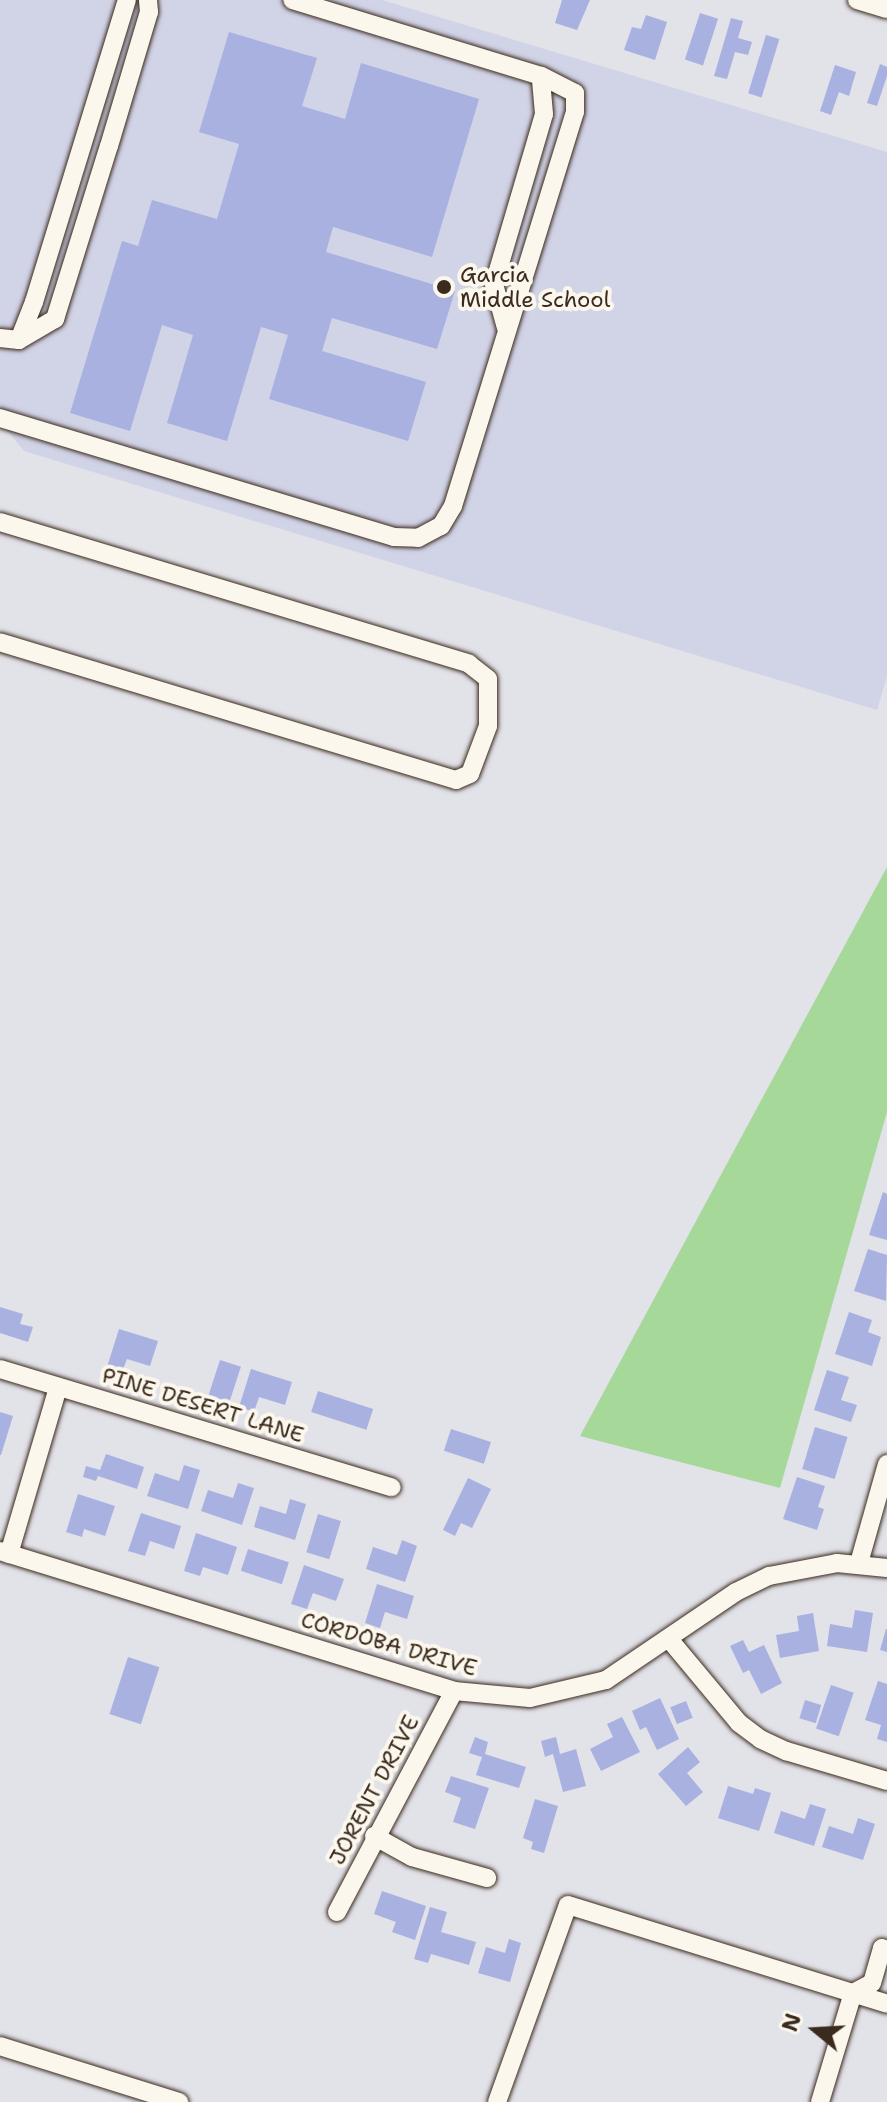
<!DOCTYPE html>
<html>
<head>
<meta charset="utf-8">
<style>
	body { margin:0 }
	#map { position:relative; width:887px; height:2102px; overflow:hidden; background:#e2e2e9; font-family:"Shantell Sans",sans-serif }
	div>[style] { position:absolute }
	[style*='--x'] { left:calc(var(--x)*1px); top:calc(var(--y)*1px); width:calc(var(--w)*1px); rotate:calc(var(--a)*1deg) }
	.built>* { inset:0; background:#d1d3e7 }
	.green>* { inset:0; background:#a6d899 }
	.building>* { inset:0; background:#a9b1e1; transform-origin:0 0 }
	.roads { filter:drop-shadow(0 0 2px #3b2a1e) drop-shadow(0 0 2px #3b2a1e) }
	.minor>* { height:18px; margin:-9px; padding:0 9px; transform-origin:9px; border-radius:9px; background:#fbf7ec }
	.dots>* { width:22px; height:22px; translate:-50% -50%; box-sizing:border-box; border:4px solid #fbf7ec; border-radius:50% }
	span { translate:-50% -50%; white-space:nowrap; text-align:center; line-height:1.15; -webkit-text-stroke:8px #fbf7ec; paint-order:stroke }
	.poi-label { font-size:22px; color:#3b2a1e }
	.left { translate:0 -50%; text-align:left }
	.street-label { font-size:22px; color:#3b2a1e }
	.north { position:absolute; left:775px; top:1990px; width:80px; height:80px; -webkit-text-stroke:6px #fbf7ec; paint-order:stroke; rotate:288deg; font-size:22px; font-weight:700; line-height:32px; text-align:center; color:#3b2a1e }
	.north::after { content:''; display:block; margin:auto; width:28px; height:36px; background:#3b2a1e; clip-path:polygon(50% 0,100% 100%,50% 72%,0 100%) }
</style>
</head>
<body>
<div id="map">
	<div class="built">
		<i style="clip-path:polygon(0 0,382px 0,887px 152px,887px 676px,877px 710px,24px 451px,0 422px)"></i>
	</div>
	<div class="green">
		<i style="clip-path:polygon(887px 867px,887px 1112px,780px 1488px,580px 1436px)"></i>
	</div>
	<div class="building">
		<i style="clip-path:polygon(562px 0,590px 0,577px 30px,555px 23px)"></i>
		<i style="left:700px;top:13px;width:19px;height:49px;rotate:18deg"></i>
		<i style="clip-path:polygon(646px 15px,667px 22px,655px 60px,624px 50px,632px 27px,641px 29px)"></i>
		<i style="clip-path:polygon(731px 18px,743px 21px,738px 38px,752px 42px,748px 55px,735px 52px,727px 79px,714px 76px)"></i>
		<i style="clip-path:polygon(229px 32px,317px 58px,302px 106px,345px 119px,361px 63px,479px 99px,432px 257px,333px 227px,326px 252px,455px 291px,437px 349px,332px 318px,322px 351px,426px 382px,408px 441px,269px 399px,288px 335px,261px 327px,227px 441px,167px 423px,193px 335px,162px 325px,130px 431px,70px 413px,122px 241px,138px 246px,152px 200px,217px 219px,239px 144px,199px 132px)"></i>
		<i style="left:766px;top:35px;width:14px;height:61px;rotate:17deg"></i>
		<i style="clip-path:polygon(880px 64px,887px 67px,887px 76px,877px 106px,867px 103px)"></i>
		<i style="clip-path:polygon(835px 65px,856px 72px,849px 96px,839px 92px,831px 115px,820px 111px)"></i>
		<i style="clip-path:polygon(883px 1192px,887px 1194px,887px 1240px,869px 1235px)"></i>
		<i style="clip-path:polygon(868px 1249px,887px 1255px,886px 1301px,854px 1291px)"></i>
		<i style="clip-path:polygon(0 1307px,23px 1314px,20px 1324px,33px 1327px,28px 1342px,0 1333px)"></i>
		<i style="clip-path:polygon(849px 1312px,872px 1320px,868px 1332px,881px 1337px,872px 1366px,835px 1354px)"></i>
		<i style="clip-path:polygon(119px 1329px,158px 1341px,150px 1366px,127px 1359px,122px 1372px,107px 1367px)"></i>
		<i style="left:220px;top:1360px;width:22px;height:40px;rotate:18deg"></i>
		<i style="clip-path:polygon(251px 1369px,292px 1382px,285px 1405px,259px 1397px,254px 1412px,239px 1407px)"></i>
		<i style="clip-path:polygon(827px 1370px,849px 1377px,841px 1400px,857px 1405px,851px 1422px,814px 1410px)"></i>
		<i style="left:318px;top:1391px;width:58px;height:22px;rotate:18deg"></i>
		<i style="clip-path:polygon(0 1412px,13px 1416px,1px 1455px,0 1455px)"></i>
		<i style="left:815px;top:1427px;width:34px;height:44px;rotate:17deg"></i>
		<i style="left:451px;top:1429px;width:42px;height:23px;rotate:18deg"></i>
		<i style="clip-path:polygon(106px 1454px,144px 1467px,137px 1489px,98px 1476px,96px 1481px,83px 1477px,86px 1466px,100px 1470px)"></i>
		<i style="clip-path:polygon(184px 1465px,200px 1470px,188px 1509px,147px 1496px,155px 1473px,179px 1481px)"></i>
		<i style="clip-path:polygon(797px 1477px,825px 1486px,818px 1507px,824px 1509px,817px 1530px,783px 1519px)"></i>
		<i style="clip-path:polygon(468px 1478px,491px 1489px,472px 1528px,461px 1523px,455px 1536px,443px 1530px)"></i>
		<i style="clip-path:polygon(238px 1483px,254px 1488px,242px 1525px,201px 1511px,208px 1490px,233px 1498px)"></i>
		<i style="clip-path:polygon(78px 1494px,115px 1506px,105px 1536px,84px 1529px,82px 1537px,66px 1532px)"></i>
		<i style="clip-path:polygon(290px 1499px,306px 1504px,295px 1540px,254px 1527px,260px 1506px,286px 1514px)"></i>
		<i style="clip-path:polygon(141px 1513px,181px 1526px,174px 1549px,150px 1541px,145px 1556px,128px 1551px)"></i>
		<i style="left:318px;top:1514px;width:24px;height:40px;rotate:17deg"></i>
		<i style="clip-path:polygon(196px 1533px,237px 1547px,228px 1575px,203px 1567px,200px 1576px,184px 1571px)"></i>
		<i style="clip-path:polygon(402px 1540px,417px 1546px,405px 1582px,366px 1569px,373px 1547px,397px 1555px)"></i>
		<i style="left:248px;top:1549px;width:43px;height:23px;rotate:18deg"></i>
		<i style="clip-path:polygon(304px 1565px,344px 1579px,336px 1601px,313px 1593px,307px 1609px,291px 1604px)"></i>
		<i style="clip-path:polygon(377px 1584px,414px 1596px,407px 1619px,385px 1612px,380px 1628px,365px 1623px)"></i>
		<i style="clip-path:polygon(855px 1610px,873px 1613px,867px 1652px,827px 1646px,830px 1624px,852px 1628px)"></i>
		<i style="clip-path:polygon(813px 1613px,819px 1651px,780px 1658px,776px 1635px,799px 1631px,797px 1616px)"></i>
		<i style="clip-path:polygon(886px 1629px,887px 1629px,887px 1652px,880px 1650px)"></i>
		<i style="clip-path:polygon(743px 1640px,749px 1652px,764px 1645px,782px 1683px,761px 1694px,749px 1670px,743px 1673px,730px 1646px)"></i>
		<i style="left:128px;top:1657px;width:33px;height:60px;rotate:18deg"></i>
		<i style="clip-path:polygon(878px 1681px,887px 1684px,887px 1742px,877px 1739px,881px 1725px,865px 1720px)"></i>
		<i style="left:831px;top:1685px;width:24px;height:46px;rotate:19deg"></i>
		<i style="clip-path:polygon(660px 1698px,679px 1739px,657px 1750px,646px 1727px,640px 1730px,632px 1711px)"></i>
		<i style="left:805px;top:1700px;width:17px;height:19px;rotate:17deg"></i>
		<i style="left:686px;top:1701px;width:18px;height:17px;rotate:68deg"></i>
		<i style="clip-path:polygon(622px 1717px,640px 1752px,601px 1771px,590px 1749px,613px 1737px,607px 1724px)"></i>
		<i style="clip-path:polygon(475px 1737px,488px 1742px,485px 1754px,526px 1767px,519px 1788px,476px 1775px,482px 1757px,469px 1753px)"></i>
		<i style="clip-path:polygon(556px 1737px,560px 1754px,576px 1749px,586px 1786px,563px 1792px,553px 1754px,545px 1757px,541px 1741px)"></i>
		<i style="clip-path:polygon(688px 1747px,700px 1762px,687px 1773px,703px 1792px,686px 1806px,658px 1774px)"></i>
		<i style="clip-path:polygon(451px 1776px,489px 1788px,475px 1829px,453px 1822px,461px 1798px,445px 1792px)"></i>
		<i style="clip-path:polygon(728px 1786px,753px 1794px,755px 1788px,771px 1793px,759px 1831px,718px 1818px)"></i>
		<i style="clip-path:polygon(535px 1799px,558px 1806px,544px 1853px,531px 1849px,533px 1842px,523px 1838px)"></i>
		<i style="clip-path:polygon(810px 1804px,826px 1809px,814px 1846px,774px 1833px,781px 1811px,805px 1819px)"></i>
		<i style="clip-path:polygon(858px 1818px,875px 1824px,863px 1860px,822px 1847px,829px 1826px,853px 1834px)"></i>
		<i style="clip-path:polygon(382px 1891px,426px 1906px,415px 1940px,392px 1932px,396px 1922px,374px 1914px)"></i>
		<i style="clip-path:polygon(430px 1907px,447px 1912px,441px 1932px,476px 1942px,469px 1965px,431px 1954px,428px 1963px,414px 1959px)"></i>
		<i style="clip-path:polygon(509px 1939px,521px 1943px,510px 1982px,478px 1973px,486px 1947px,505px 1953px)"></i>
	</div>
	<div class="roads">
		<div class="minor">
			<i style="--x:857;--y:0;--w:31;--a:17"></i>
			<i style="--x:506;--y:328;--w:46;--a:-105.3"></i>
			<i style="--x:494;--y:284;--w:177;--a:-73.6"></i>
			<i style="--x:544;--y:114;--w:38;--a:-95"></i>
			<i style="--x:0;--y:338;--w:19;--a:6"></i>
			<i style="--x:19;--y:340;--w:42;--a:-30.3"></i>
			<i style="--x:55;--y:319;--w:181;--a:-72.7"></i>
			<i style="--x:109;--y:146;--w:140;--a:-73.4"></i>
			<i style="--x:149;--y:12;--w:12;--a:-95"></i>
			<i style="--x:19;--y:340;--w:41;--a:-68.5"></i>
			<i style="--x:34;--y:302;--w:316;--a:-72.9"></i>
			<i style="--x:0;--y:418;--w:412;--a:16.8"></i>
			<i style="--x:394;--y:537;--w:24;--a:2"></i>
			<i style="--x:418;--y:538;--w:26;--a:-28"></i>
			<i style="--x:441;--y:526;--w:23;--a:-59"></i>
			<i style="--x:453;--y:506;--w:412;--a:-72.8"></i>
			<i style="--x:575;--y:112;--w:19;--a:-90"></i>
			<i style="--x:575;--y:93;--w:38;--a:-153"></i>
			<i style="--x:541;--y:76;--w:260;--a:-163"></i>
			<i style="--x:0;--y:522;--w:490;--a:16.8"></i>
			<i style="--x:469;--y:664;--w:24;--a:38"></i>
			<i style="--x:488;--y:679;--w:47;--a:90"></i>
			<i style="--x:488;--y:726;--w:51;--a:110.6"></i>
			<i style="--x:470;--y:774;--w:15;--a:157"></i>
			<i style="--x:456;--y:780;--w:476;--a:-163.2"></i>
			<i style="--x:0;--y:1369;--w:409;--a:16.8"></i>
			<i style="--x:0;--y:1551;--w:475;--a:17.1"></i>
			<i style="--x:454;--y:1691;--w:76;--a:5.3"></i>
			<i style="--x:530;--y:1698;--w:78;--a:-13.3"></i>
			<i style="--x:606;--y:1680;--w:157;--a:-34.1"></i>
			<i style="--x:736;--y:1592;--w:37;--a:-26"></i>
			<i style="--x:769;--y:1576;--w:69;--a:-10.8"></i>
			<i style="--x:837;--y:1563;--w:50;--a:5.7"></i>
			<i style="--x:9;--y:1554;--w:174;--a:-73.6"></i>
			<i style="--x:859;--y:1563;--w:103;--a:-74.2"></i>
			<i style="--x:669;--y:1639;--w:109;--a:50.2"></i>
			<i style="--x:739;--y:1723;--w:26;--a:37"></i>
			<i style="--x:760;--y:1739;--w:29;--a:25"></i>
			<i style="--x:786;--y:1751;--w:105;--a:16.5"></i>
			<i style="--x:374;--y:1836;--w:43;--a:28.9"></i>
			<i style="--x:412;--y:1857;--w:78;--a:15.6"></i>
			<i style="--x:337;--y:1912;--w:250;--a:-62.1"></i>
			<i style="--x:0;--y:2046;--w:188;--a:17.4"></i>
			<i style="--x:497;--y:2102;--w:209;--a:-70.2"></i>
			<i style="--x:568;--y:1905;--w:334;--a:17.2"></i>
			<i style="--x:820;--y:2102;--w:114;--a:-73.2"></i>
			<i style="--x:853;--y:1993;--w:21;--a:-28"></i>
			<i style="--x:872;--y:1983;--w:36;--a:-74"></i>
			<i style="--x:882;--y:1948;--w:5;--a:22"></i>
		</div>
	</div>
	<div class="dots">
		<i style="left:444px;top:287px;background:#3b2a1e"></i>
	</div>
	<div class="poi-label">
		<span class="left" style="left:460px;top:287px">Garcia<br>Middle School</span>
	</div>
	<div class="street-label">
		<span style="left:203px;top:1405px;rotate:17deg">PINE DESERT LANE</span>
		<span style="left:389px;top:1644px;rotate:16deg">CORDOBA DRIVE</span>
		<span style="left:374px;top:1790px;rotate:-62deg">JORENT DRIVE</span>
	</div>
	<div class="north">N</div>
</div>
</body>
</html>
